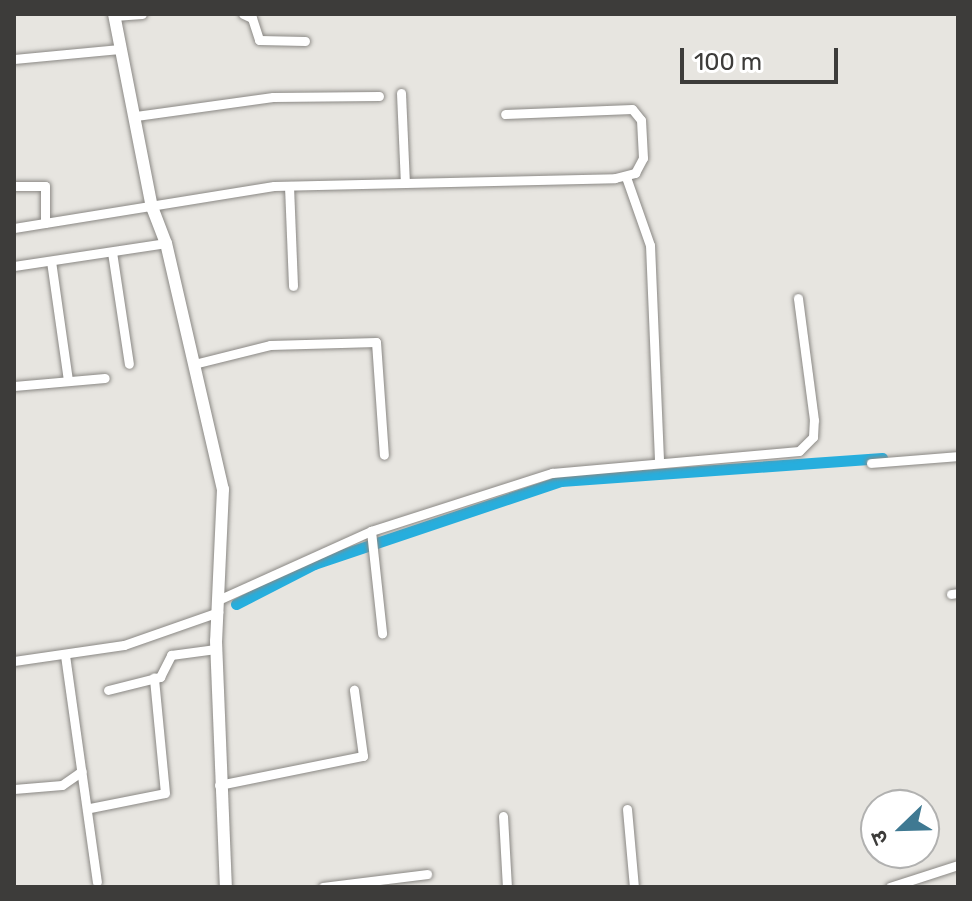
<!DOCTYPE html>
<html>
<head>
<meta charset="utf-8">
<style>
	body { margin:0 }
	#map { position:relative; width:972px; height:901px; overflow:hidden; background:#e7e5e0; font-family:Rubik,"Noto Sans Devanagari",sans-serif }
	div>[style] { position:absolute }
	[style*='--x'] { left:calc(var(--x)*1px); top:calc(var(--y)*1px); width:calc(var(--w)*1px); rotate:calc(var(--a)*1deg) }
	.canal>* { height:11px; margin:-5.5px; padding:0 5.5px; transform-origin:5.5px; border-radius:5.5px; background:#27aedd }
	.roads { filter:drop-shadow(0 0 2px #8a8884) drop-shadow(0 0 2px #8a8884) }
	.minor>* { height:9px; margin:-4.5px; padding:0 4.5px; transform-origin:4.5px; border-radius:4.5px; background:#fff }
	.tertiary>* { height:12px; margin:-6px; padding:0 6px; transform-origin:6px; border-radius:6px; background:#fff }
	span { translate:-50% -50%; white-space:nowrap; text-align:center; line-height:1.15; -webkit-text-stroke:8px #fff; paint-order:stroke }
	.frame { position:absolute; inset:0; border:16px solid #3d3c3a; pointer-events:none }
	.north { position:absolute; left:860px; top:789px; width:80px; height:80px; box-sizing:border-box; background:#fff; border:2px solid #b1b1b0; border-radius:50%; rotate:247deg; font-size:22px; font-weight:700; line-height:32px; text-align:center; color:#3d3c3a }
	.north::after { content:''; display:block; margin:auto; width:28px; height:36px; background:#3f7992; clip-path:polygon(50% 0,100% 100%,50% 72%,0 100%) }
	.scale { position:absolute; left:680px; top:48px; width:158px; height:36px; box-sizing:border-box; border:4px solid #3d3c3a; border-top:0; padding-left:10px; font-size:24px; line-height:28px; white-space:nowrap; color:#3d3c3a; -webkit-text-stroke:6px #fff; paint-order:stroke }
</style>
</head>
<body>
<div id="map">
	<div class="canal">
		<i style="--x:236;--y:604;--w:88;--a:-27.1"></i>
		<i style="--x:314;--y:564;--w:261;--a:-18.6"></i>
		<i style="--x:561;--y:481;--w:322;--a:-4.1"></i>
	</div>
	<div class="roads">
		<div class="minor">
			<i style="--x:243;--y:14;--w:10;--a:24"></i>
			<i style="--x:252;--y:18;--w:23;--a:72"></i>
			<i style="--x:259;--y:40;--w:46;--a:1.2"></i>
			<i style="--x:114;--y:16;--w:28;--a:-4"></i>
			<i style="--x:14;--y:59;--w:106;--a:-5.4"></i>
			<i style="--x:401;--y:93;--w:90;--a:87.5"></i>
			<i style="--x:136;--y:116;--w:138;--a:-7.9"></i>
			<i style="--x:273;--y:97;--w:106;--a:-0.5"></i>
			<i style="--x:626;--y:177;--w:72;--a:70.6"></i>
			<i style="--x:650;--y:245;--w:217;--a:87.6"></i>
			<i style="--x:14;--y:186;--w:31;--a:0"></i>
			<i style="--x:45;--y:186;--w:37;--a:90"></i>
			<i style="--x:289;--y:186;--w:100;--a:87.7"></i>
			<i style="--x:14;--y:228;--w:263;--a:-9.2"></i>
			<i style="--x:274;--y:186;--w:341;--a:-1.3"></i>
			<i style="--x:615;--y:178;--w:21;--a:-14"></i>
			<i style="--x:635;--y:173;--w:17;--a:-62"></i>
			<i style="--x:643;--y:158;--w:38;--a:-93"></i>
			<i style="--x:641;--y:120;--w:14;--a:-129"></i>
			<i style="--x:632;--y:109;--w:127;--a:177.7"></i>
			<i style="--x:112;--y:252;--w:113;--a:81.4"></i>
			<i style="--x:51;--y:261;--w:121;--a:81.9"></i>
			<i style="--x:14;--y:266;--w:154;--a:-8.6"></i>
			<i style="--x:194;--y:364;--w:78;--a:-14"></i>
			<i style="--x:270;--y:345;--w:106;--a:-1.6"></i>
			<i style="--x:376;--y:342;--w:113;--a:86"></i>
			<i style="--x:14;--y:386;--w:91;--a:-5"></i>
			<i style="--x:871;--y:463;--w:87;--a:-4.6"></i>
			<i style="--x:371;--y:531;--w:103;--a:83.8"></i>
			<i style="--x:951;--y:594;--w:7;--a:-8"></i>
			<i style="--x:218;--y:600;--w:168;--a:-24.3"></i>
			<i style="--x:371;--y:531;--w:190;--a:-17.8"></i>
			<i style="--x:552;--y:473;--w:248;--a:-5.1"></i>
			<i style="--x:799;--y:451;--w:20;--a:-45"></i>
			<i style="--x:813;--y:437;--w:17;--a:-87"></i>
			<i style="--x:814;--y:420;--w:123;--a:-97.5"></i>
			<i style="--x:65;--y:655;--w:229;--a:82"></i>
			<i style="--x:14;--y:661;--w:111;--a:-8.3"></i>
			<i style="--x:124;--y:645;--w:100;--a:-19.3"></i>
			<i style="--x:108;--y:690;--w:54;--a:-14"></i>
			<i style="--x:160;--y:677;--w:25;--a:-63"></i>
			<i style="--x:171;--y:655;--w:45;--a:-7.6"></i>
			<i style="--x:219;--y:785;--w:147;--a:-11.4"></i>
			<i style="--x:363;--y:756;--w:67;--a:-97.8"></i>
			<i style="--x:14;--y:789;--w:48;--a:-4.8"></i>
			<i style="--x:62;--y:785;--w:24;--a:-35"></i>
			<i style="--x:90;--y:808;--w:76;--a:-11.3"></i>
			<i style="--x:165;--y:793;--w:116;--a:-95.5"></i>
			<i style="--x:627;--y:809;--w:78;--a:84.9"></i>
			<i style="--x:503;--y:816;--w:71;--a:86.8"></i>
			<i style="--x:323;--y:887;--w:105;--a:-7.1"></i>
			<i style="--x:890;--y:887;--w:71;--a:-17.9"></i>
		</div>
		<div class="tertiary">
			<i style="--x:114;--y:14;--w:197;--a:78.9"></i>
			<i style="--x:152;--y:207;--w:39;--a:69"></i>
			<i style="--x:166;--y:243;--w:253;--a:77"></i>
			<i style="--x:223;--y:489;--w:152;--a:92.6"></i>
			<i style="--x:216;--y:641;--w:246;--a:87.7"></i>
		</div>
	</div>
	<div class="frame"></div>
	<div class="north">उ</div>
	<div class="scale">100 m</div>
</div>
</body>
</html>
